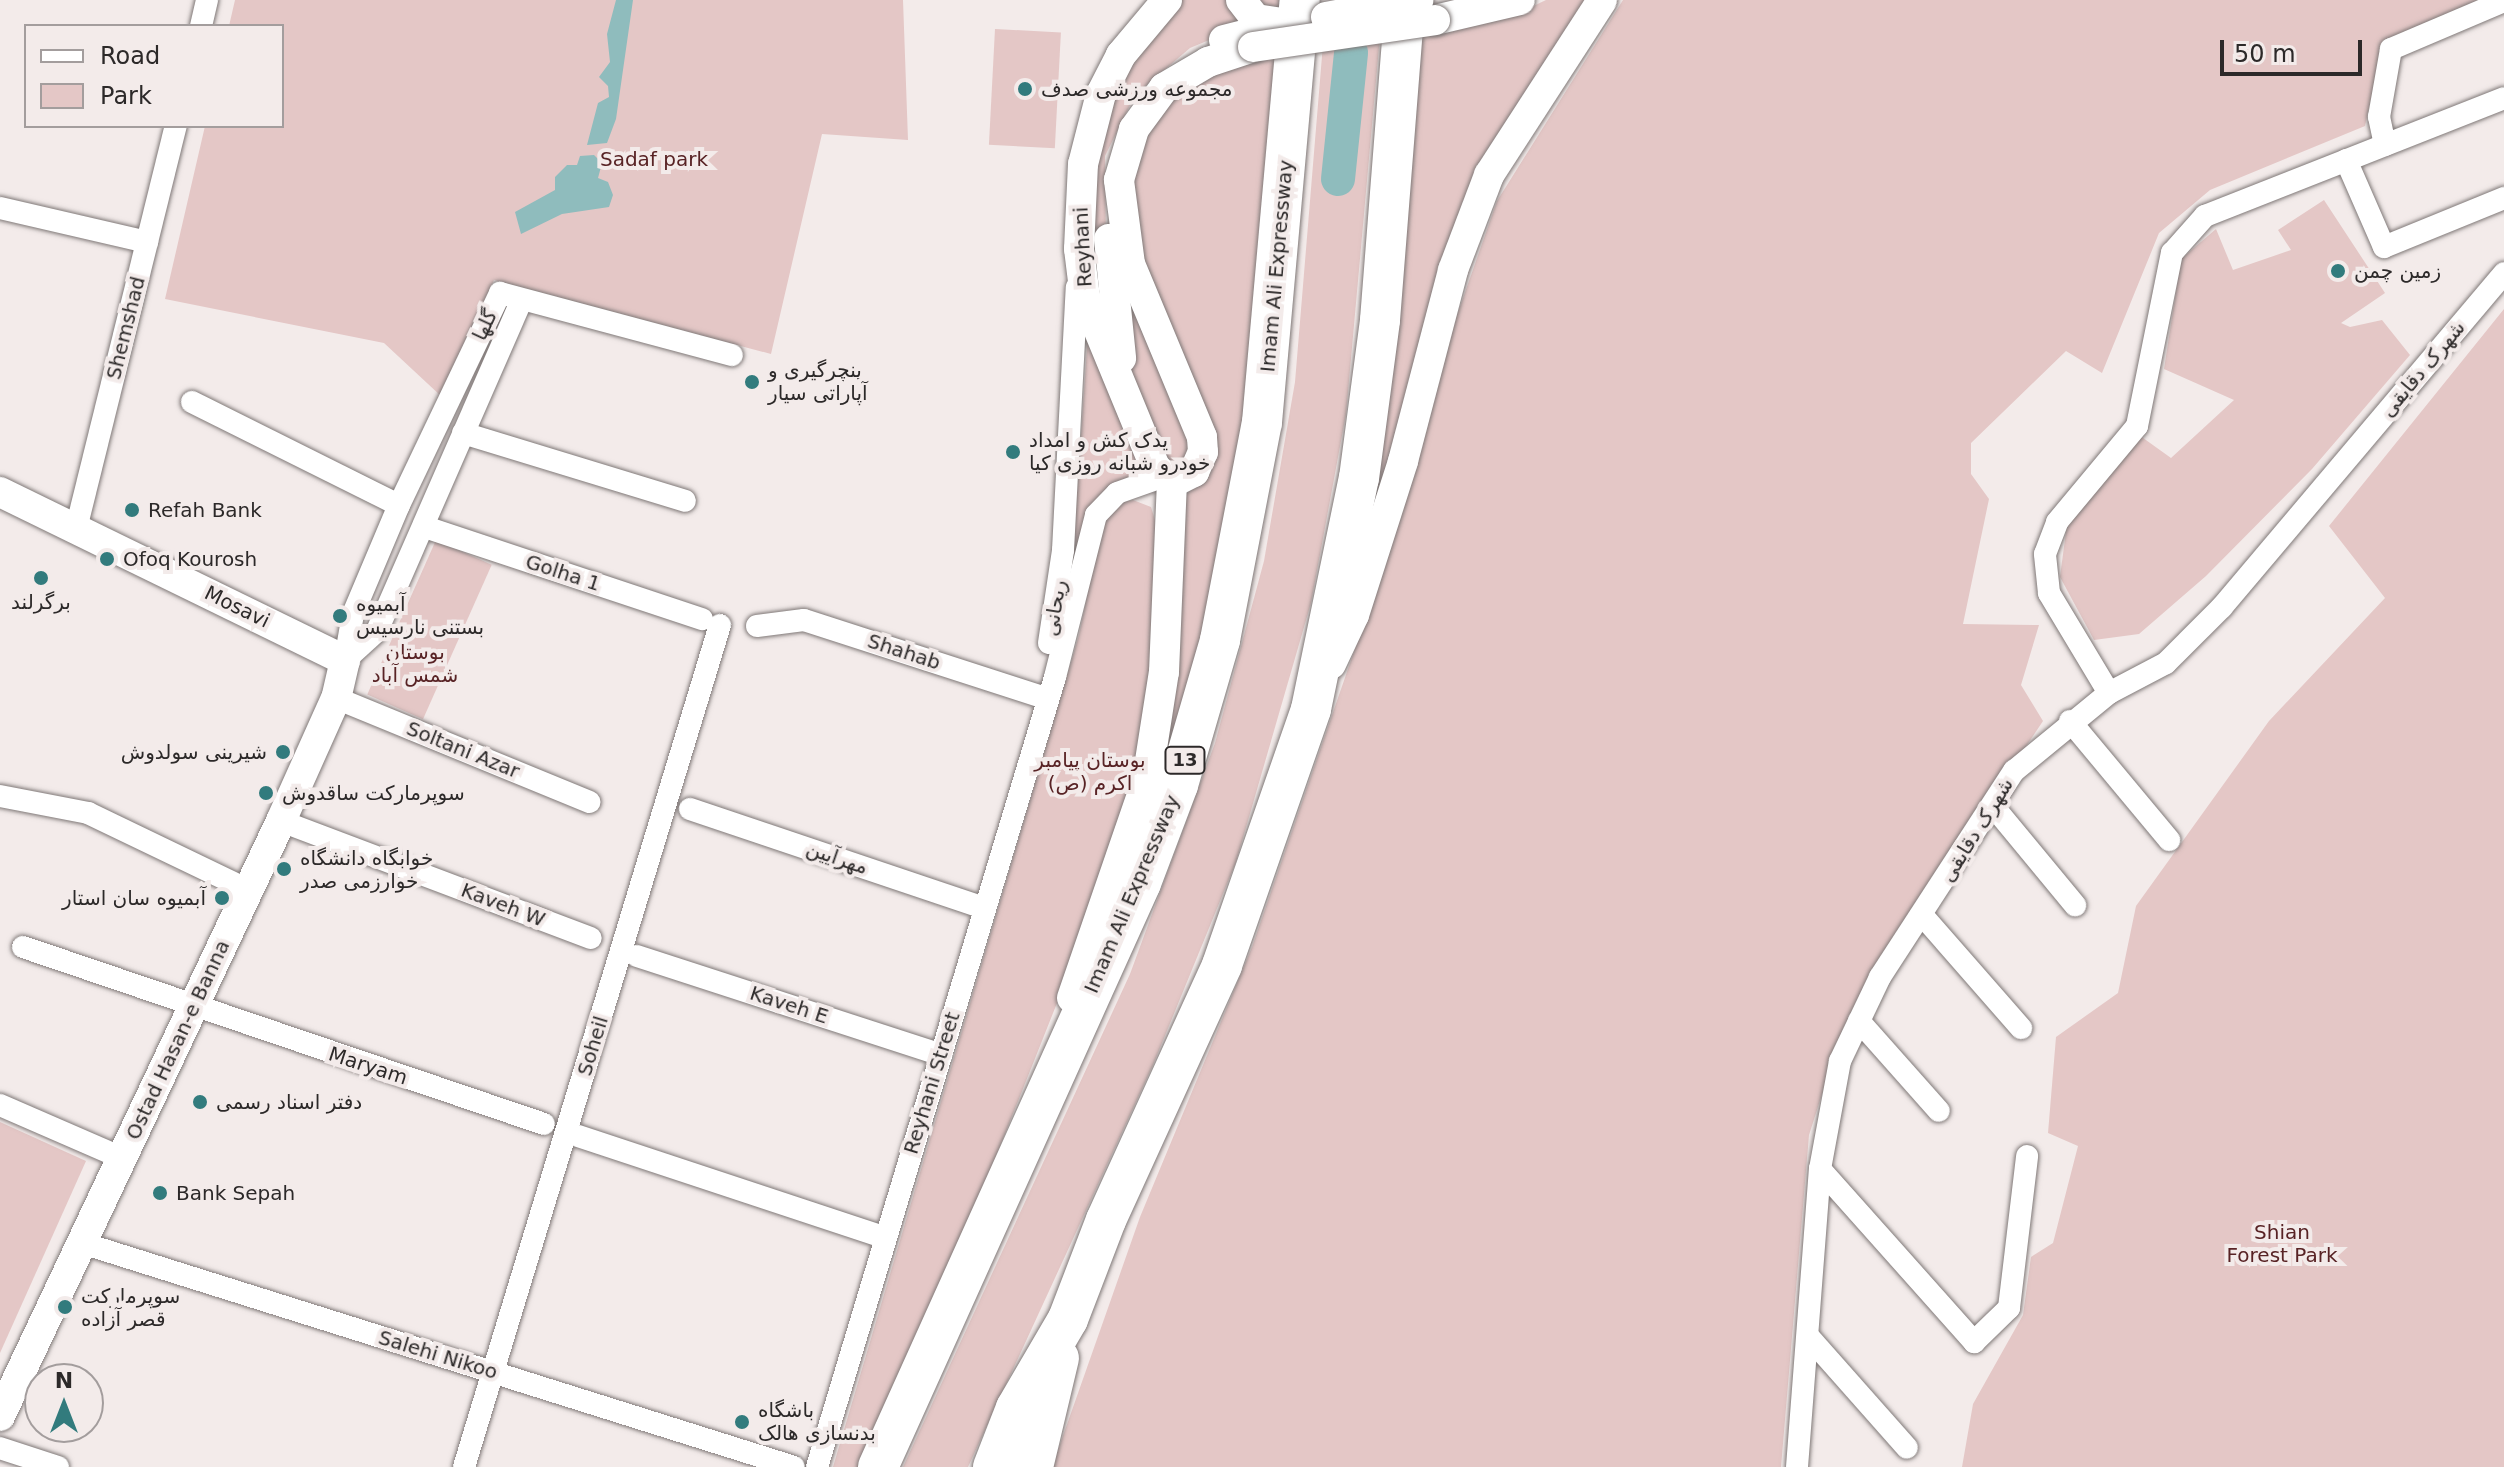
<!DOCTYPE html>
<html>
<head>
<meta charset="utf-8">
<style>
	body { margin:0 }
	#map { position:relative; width:2504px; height:1467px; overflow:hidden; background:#f3ebea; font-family:"DejaVu Sans","Noto Naskh Arabic",sans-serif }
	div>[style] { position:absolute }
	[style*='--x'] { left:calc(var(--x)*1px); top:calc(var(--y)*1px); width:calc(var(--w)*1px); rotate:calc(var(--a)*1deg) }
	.green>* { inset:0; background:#e4c7c6; transform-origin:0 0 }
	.water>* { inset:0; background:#8fbcbd }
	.river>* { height:34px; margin:-17px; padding:0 17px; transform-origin:17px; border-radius:17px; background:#8fbcbd }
	.roads { filter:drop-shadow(0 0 2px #7f7877) drop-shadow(0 0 2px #7f7877) }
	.street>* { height:22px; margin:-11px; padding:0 11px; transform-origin:11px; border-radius:11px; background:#fff }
	.secondary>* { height:30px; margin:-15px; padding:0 15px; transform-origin:15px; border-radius:15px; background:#fff }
	.highway>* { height:40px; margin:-20px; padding:0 20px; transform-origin:20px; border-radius:20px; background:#fff }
	.bridges { filter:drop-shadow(0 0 2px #7f7877) drop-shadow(0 0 2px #7f7877) }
	.secondary-bridge>* { height:30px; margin:-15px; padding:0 15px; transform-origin:15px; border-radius:15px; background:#fff }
	.dots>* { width:22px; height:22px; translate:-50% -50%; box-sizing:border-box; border:4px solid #f3ebea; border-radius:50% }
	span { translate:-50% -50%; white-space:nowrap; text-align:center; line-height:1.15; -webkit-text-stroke:8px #f3ebea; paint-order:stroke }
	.shield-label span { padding:2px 6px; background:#f3ebea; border:2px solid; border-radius:6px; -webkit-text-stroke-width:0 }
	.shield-label { font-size:18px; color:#2c2929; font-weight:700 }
	.poi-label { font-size:20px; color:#2c2929 }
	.left { translate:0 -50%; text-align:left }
	.right { translate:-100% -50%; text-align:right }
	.park-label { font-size:20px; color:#582325 }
	.street-label { font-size:20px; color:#2c2929 }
	.legend { position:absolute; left:24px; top:24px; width:260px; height:104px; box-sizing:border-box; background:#f3ebea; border:2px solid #a39d9d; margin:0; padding:10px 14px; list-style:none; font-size:24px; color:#2c2929 }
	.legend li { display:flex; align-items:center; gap:16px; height:40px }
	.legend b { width:40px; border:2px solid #a39d9d }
	.north { position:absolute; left:24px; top:1363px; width:80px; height:80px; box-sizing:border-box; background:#f3ebea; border:2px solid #a39d9d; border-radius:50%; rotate:0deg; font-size:22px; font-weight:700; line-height:32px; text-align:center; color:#2c2929 }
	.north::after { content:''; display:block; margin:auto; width:28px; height:36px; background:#327b7d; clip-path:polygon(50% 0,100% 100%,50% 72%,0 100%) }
	.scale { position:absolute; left:2220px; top:40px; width:142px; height:36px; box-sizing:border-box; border:4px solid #2c2929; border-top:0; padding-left:10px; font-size:24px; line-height:28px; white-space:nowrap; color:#2c2929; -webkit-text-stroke:6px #f3ebea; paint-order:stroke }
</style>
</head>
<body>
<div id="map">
	<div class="green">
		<i style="clip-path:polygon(235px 0,903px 0,908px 140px,822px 134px,771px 354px,494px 280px,442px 397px,384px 343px,165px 299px,205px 126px,282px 126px,282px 26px,229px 26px)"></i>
		<i style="clip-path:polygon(1177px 0,1287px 0,1248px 405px,1222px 553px,1179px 722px,1142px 826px,1183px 497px,1204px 477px,1140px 271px,1128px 191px,1145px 127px,1226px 33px,1190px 48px,1135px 95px,1105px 156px,1107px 337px,1088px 222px,1110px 94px)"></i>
		<i style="clip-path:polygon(1546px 0,1585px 0,1540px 71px,1346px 616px,1391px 392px,1418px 34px,1523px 11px)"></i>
		<i style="clip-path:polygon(1623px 0,2478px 0,2382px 48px,2365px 126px,2210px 190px,2159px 233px,2102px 373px,2066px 351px,1971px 443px,1971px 474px,1989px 499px,1963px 624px,2039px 625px,2021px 685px,2043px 721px,1898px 938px,1840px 1038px,1809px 1135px,1781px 1467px,1052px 1467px,1140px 1217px,1252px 947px,1368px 611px,1448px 341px,1497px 201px)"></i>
		<i style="left:995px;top:29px;width:66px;height:116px;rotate:3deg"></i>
		<i style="clip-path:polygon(1380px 36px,1346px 414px,1311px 603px,1236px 862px,1153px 1065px,968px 1467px,903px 1467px,1130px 974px,1215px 743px,1264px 561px,1295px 382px,1323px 44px)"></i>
		<i style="clip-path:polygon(2324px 200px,2385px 293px,2341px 323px,2350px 327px,2382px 320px,2410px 355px,2312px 469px,2206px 576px,2139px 634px,2094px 640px,2060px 577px,2071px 494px,2125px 425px,2171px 458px,2234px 400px,2164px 369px,2181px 259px,2216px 229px,2233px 270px,2291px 250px,2278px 230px)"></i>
		<i style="clip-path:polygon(1116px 263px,1194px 442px,1184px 463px,1176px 466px,1169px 464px,1132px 374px)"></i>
		<i style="clip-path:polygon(2504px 309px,2504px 1467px,1962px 1467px,1973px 1404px,2023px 1315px,2031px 1257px,2053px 1243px,2078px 1146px,2048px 1133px,2056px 1037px,2118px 993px,2136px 906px,2269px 721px,2385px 598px,2329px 526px)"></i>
		<i style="clip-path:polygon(1089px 319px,1144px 473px,1127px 479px,1072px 565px)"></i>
		<i style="clip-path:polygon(1133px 500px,1151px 507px,1158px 530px,1153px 706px,1100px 895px,952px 1267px,859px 1467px,833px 1467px,1079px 635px,1103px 517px,1118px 503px)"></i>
		<i style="left:436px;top:540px;width:61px;height:169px;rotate:24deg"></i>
		<i style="clip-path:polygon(0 1122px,86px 1161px,0 1353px)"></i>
	</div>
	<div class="water">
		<i style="clip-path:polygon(616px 0,633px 0,616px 119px,607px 143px,587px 145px,598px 103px,609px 97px,608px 86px,599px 77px,610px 62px,607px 34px)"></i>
		<i style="clip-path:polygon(594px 155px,602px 163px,598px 178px,608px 182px,613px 195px,609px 207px,562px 214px,521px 234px,515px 212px,555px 190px,555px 177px,567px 165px,577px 165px,580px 156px)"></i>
	</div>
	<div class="river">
		<i style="--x:1338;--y:179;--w:127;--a:-84.1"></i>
	</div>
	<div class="roads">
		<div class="street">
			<i style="--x:201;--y:26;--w:27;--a:-77"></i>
			<i style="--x:2385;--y:145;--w:29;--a:-102"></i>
			<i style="--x:2379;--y:117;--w:69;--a:-80"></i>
			<i style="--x:2391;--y:49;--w:123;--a:-23"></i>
			<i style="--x:2346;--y:160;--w:95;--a:66.4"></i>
			<i style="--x:2384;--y:247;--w:130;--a:-22.2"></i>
			<i style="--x:0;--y:208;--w:151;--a:13"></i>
			<i style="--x:192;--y:402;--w:231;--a:26.5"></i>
			<i style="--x:463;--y:433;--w:232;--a:17"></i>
			<i style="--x:425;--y:527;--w:292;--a:18.4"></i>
			<i style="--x:76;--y:529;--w:415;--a:-76.1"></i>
			<i style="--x:757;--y:626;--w:47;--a:-7.3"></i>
			<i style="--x:804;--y:620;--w:256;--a:17.9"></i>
			<i style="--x:1049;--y:643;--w:94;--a:-81.4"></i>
			<i style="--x:1063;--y:550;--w:263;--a:-87"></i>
			<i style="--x:345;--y:660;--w:47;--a:-80.1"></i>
			<i style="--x:353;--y:614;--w:118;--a:-67.1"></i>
			<i style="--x:399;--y:505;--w:235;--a:-64.5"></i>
			<i style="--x:500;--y:293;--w:240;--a:15"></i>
			<i style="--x:345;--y:660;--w:43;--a:-42.2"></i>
			<i style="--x:377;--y:631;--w:360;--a:-66.4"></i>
			<i style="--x:2109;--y:693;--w:117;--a:-121"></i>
			<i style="--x:2049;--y:593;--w:39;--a:-96"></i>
			<i style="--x:2045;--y:554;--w:34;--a:-69"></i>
			<i style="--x:2057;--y:522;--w:125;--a:-50.2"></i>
			<i style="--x:2137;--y:426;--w:177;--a:-78.6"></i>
			<i style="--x:2172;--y:253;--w:50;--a:-48.3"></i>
			<i style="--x:2205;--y:216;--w:321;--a:-21.5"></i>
			<i style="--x:336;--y:698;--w:274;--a:22.3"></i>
			<i style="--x:2070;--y:721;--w:155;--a:50.2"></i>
			<i style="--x:0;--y:796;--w:90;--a:10.9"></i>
			<i style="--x:88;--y:813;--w:178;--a:25.7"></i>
			<i style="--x:1993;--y:806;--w:129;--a:50.4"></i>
			<i style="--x:690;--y:809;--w:311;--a:18.6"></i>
			<i style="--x:281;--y:821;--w:331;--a:20.7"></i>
			<i style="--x:1923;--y:916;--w:149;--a:48.8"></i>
			<i style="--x:23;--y:947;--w:550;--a:18.76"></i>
			<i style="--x:637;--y:956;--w:320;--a:18"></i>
			<i style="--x:1859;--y:1021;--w:120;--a:48.4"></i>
			<i style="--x:0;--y:1105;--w:133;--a:23.5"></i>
			<i style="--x:578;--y:1136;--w:324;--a:18.3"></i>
			<i style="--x:1820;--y:1169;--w:232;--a:48.3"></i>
			<i style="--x:1974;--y:1342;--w:49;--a:-44.2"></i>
			<i style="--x:2009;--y:1308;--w:153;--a:-83.2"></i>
			<i style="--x:82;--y:1243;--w:746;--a:17.46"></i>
			<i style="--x:1808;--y:1336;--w:149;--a:48.5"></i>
			<i style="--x:0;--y:1448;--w:61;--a:18.1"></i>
			<i style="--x:464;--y:1467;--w:880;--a:-73.09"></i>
			<i style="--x:817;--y:1467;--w:825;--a:-73.23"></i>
			<i style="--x:1055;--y:677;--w:167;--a:-75.8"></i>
			<i style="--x:1096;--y:515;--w:30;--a:-46"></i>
			<i style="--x:1117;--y:493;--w:48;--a:-19.6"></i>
			<i style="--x:1797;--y:1467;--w:299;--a:-85.6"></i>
			<i style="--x:1820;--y:1169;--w:110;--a:-79.5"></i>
			<i style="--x:1840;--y:1061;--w:93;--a:-64.5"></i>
			<i style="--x:1880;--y:977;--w:246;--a:-57"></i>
			<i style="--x:2014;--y:771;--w:123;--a:-39.4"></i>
			<i style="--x:2109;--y:693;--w:64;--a:-27.8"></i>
			<i style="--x:2166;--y:663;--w:79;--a:-45"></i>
			<i style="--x:2222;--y:607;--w:437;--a:-49.8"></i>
		</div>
		<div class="secondary">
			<i style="--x:1167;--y:0;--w:72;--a:129.9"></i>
			<i style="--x:1121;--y:55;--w:44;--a:117.1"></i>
			<i style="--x:1101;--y:94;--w:72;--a:104.4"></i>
			<i style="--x:1083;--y:164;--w:85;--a:92.7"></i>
			<i style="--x:1079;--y:249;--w:48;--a:82.9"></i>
			<i style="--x:1085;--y:297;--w:184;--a:67.6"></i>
			<i style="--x:1155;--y:467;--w:23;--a:43"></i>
			<i style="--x:1172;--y:483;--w:25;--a:-27"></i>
			<i style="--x:1194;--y:472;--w:22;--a:-66"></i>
			<i style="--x:1203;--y:452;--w:15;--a:-94"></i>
			<i style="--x:1202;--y:437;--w:187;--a:-112.6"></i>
			<i style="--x:1130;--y:264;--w:85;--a:-97.5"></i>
			<i style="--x:1119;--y:180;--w:53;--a:-73.6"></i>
			<i style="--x:1134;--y:129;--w:51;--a:-53.8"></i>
			<i style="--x:1164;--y:88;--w:51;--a:-30.6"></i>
			<i style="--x:1208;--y:62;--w:47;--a:-18.4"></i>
			<i style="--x:1241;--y:0;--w:24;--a:52"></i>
			<i style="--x:1256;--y:19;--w:25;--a:9"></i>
			<i style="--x:1435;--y:20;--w:87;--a:-13.2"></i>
			<i style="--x:1224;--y:40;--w:65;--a:-14.3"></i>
			<i style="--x:1109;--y:239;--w:120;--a:84.2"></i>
			<i style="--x:0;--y:492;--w:384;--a:26"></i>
			<i style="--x:345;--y:660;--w:39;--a:103"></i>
			<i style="--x:336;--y:698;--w:135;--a:114.1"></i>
			<i style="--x:281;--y:821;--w:658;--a:115.28"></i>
			<i style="--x:1331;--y:664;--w:54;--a:-64.9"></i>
			<i style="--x:1354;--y:615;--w:162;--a:-72.3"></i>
			<i style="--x:1403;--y:461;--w:197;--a:-75.3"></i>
			<i style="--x:1453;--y:270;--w:102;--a:-69.2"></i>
			<i style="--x:1489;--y:175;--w:208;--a:-57.1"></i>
			<i style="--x:1072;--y:998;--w:231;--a:-71"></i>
			<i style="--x:1147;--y:780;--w:109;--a:-81.1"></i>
			<i style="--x:1164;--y:672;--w:189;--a:-87.6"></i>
		</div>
		<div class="highway">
			<i style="--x:878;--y:1467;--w:640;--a:-65.76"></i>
			<i style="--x:1141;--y:883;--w:105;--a:-69.3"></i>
			<i style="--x:1178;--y:785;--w:151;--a:-73.8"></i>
			<i style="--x:1220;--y:640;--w:222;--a:-79.1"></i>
			<i style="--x:1262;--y:422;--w:424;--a:-84.9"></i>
			<i style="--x:993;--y:1467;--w:63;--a:-68.7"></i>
			<i style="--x:1016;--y:1408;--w:103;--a:-59.7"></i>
			<i style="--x:1068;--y:1319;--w:106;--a:-69"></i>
			<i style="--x:1106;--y:1220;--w:280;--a:-65.5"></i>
			<i style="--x:1222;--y:965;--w:271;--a:-70.8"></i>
			<i style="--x:1311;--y:709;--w:236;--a:-78.3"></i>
			<i style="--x:1359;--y:478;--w:159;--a:-82.4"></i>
			<i style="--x:1380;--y:320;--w:321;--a:-85.5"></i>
			<i style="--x:1033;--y:1467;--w:112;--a:-76.6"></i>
		</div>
	</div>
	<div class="bridges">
		<div class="secondary-bridge">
			<i style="--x:1326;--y:17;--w:94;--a:-10.5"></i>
			<i style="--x:1253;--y:47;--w:184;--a:-8.4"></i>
		</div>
	</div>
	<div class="dots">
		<i style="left:1025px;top:89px;background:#327b7d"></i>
		<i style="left:2338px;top:271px;background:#327b7d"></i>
		<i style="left:752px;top:382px;background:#327b7d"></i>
		<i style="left:1013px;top:452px;background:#327b7d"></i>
		<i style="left:132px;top:510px;background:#327b7d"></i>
		<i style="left:107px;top:559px;background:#327b7d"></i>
		<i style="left:41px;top:578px;background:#327b7d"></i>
		<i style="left:340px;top:616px;background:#327b7d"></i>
		<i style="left:283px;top:752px;background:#327b7d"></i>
		<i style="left:266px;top:793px;background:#327b7d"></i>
		<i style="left:284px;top:869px;background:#327b7d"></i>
		<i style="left:222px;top:898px;background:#327b7d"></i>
		<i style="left:200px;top:1102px;background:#327b7d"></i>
		<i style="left:160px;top:1193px;background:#327b7d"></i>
		<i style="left:65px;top:1307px;background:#327b7d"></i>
		<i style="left:742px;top:1422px;background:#327b7d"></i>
	</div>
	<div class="shield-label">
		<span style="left:1185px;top:760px">13</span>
	</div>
	<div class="poi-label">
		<span class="left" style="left:1041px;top:89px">مجموعه ورزشی صدف</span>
		<span class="left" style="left:2354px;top:271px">زمین چمن</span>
		<span class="left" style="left:768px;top:382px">پنچرگیری و<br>آپاراتی سیار</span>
		<span class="left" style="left:1029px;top:452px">یدک کش و امداد<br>خودرو شبانه روزی کیا</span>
		<span class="left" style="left:148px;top:510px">Refah Bank</span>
		<span class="left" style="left:123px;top:559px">Ofoq Kourosh</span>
		<span style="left:41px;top:602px">برگرلند</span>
		<span class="left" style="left:356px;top:616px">آبمیوه<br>بستنی نارسیس</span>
		<span class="right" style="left:267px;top:752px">شیرینی سولدوش</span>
		<span class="left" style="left:282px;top:793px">سوپرمارکت ساقدوش</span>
		<span class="left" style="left:300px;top:870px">خوابگاه دانشگاه<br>خوارزمی صدر</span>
		<span class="right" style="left:206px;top:898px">آبمیوه سان استار</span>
		<span class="left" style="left:216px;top:1102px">دفتر اسناد رسمی</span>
		<span class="left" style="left:176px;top:1193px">Bank Sepah</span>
		<span class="left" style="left:81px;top:1308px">سوپرمارکت<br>قصر آزاده</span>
		<span class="left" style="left:758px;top:1422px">باشگاه<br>بدنسازی هالک</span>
	</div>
	<div class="park-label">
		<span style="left:654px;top:159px">Sadaf park</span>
		<span style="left:415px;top:664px">بوستان<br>شمس آباد</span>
		<span style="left:1090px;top:772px">بوستان پیامبر<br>اکرم (ص)</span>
		<span style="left:2282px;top:1244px">Shian<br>Forest Park</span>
	</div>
	<div class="street-label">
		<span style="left:1083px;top:247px;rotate:-93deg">Reyhani</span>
		<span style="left:1277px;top:266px;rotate:-85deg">Imam Ali Expressway</span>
		<span style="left:485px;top:325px;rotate:-65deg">گلها</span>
		<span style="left:126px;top:328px;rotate:-76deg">Shemshad</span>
		<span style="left:2423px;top:369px;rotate:-50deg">شهرک دقایقی</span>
		<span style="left:563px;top:573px;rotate:18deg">Golha 1</span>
		<span style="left:237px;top:607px;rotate:26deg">Mosavi</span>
		<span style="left:1055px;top:608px;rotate:-81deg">ریحانی</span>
		<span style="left:904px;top:652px;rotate:18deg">Shahab</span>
		<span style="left:463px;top:750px;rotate:22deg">Soltani Azar</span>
		<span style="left:1977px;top:830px;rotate:-58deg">شهرک دقایقی</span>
		<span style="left:837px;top:858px;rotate:19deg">مهرآیین</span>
		<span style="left:1132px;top:894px;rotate:-67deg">Imam Ali Expressway</span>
		<span style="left:503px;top:905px;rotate:21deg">Kaveh W</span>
		<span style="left:789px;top:1005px;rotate:18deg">Kaveh E</span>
		<span style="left:178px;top:1040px;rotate:-65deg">Ostad Hasan-e Banna</span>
		<span style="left:593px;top:1046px;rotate:-73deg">Soheil</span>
		<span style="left:368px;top:1066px;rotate:18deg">Maryam</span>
		<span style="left:932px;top:1083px;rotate:-73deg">Reyhani Street</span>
		<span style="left:438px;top:1355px;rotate:17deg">Salehi Nikoo</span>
	</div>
	<ul class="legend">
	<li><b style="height:10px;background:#fff"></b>Road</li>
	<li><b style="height:22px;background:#e4c7c6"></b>Park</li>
	</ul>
	<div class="north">N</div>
	<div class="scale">50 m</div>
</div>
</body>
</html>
